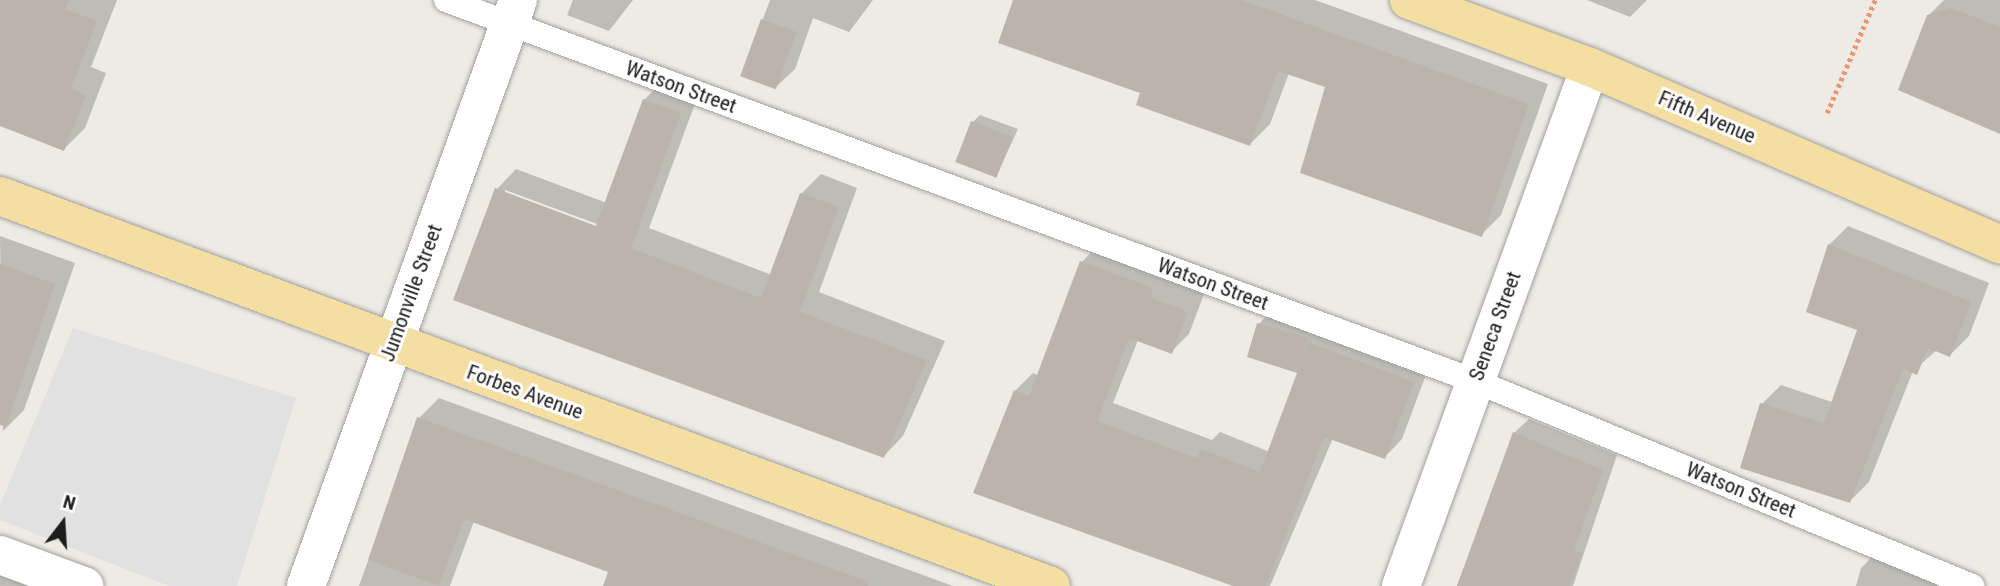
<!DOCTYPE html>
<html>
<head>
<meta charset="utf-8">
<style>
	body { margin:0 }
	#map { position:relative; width:2000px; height:586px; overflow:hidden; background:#edebe3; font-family:"Roboto Condensed",sans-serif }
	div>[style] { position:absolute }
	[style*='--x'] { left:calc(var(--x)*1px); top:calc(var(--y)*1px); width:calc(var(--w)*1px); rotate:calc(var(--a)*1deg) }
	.parking>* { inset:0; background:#e1e1e1 }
	.shadow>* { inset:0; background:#0003 }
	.building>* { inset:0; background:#bab4ad; transform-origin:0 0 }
	.path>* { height:4.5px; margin-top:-2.25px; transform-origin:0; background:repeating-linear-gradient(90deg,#ef9472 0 3.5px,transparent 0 7px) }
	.roads { filter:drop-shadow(0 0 2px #a1a1a1) drop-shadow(0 0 2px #a1a1a1) }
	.service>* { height:24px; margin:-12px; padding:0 12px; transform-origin:12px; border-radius:12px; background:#fff }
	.minor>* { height:38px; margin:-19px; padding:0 19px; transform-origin:19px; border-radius:19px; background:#fff }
	.primary>* { height:38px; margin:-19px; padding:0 19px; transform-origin:19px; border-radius:19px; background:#f4dea1 }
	span { translate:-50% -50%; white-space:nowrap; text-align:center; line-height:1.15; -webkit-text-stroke:6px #fff; paint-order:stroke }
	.street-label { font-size:21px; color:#1d1d1d }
	.north { position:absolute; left:28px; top:488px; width:70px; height:70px; -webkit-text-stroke:5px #fff; paint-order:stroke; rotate:17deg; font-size:19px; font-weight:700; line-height:28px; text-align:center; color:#1d1d1d }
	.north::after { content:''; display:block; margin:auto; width:24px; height:32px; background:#1d1d1d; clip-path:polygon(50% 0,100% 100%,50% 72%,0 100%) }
</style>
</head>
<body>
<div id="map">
	<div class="parking">
		<i style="clip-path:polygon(73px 328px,296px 398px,237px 586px,169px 586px,0 520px,0 505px)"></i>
	</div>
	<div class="shadow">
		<i style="clip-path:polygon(0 0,117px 0,91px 67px,106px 73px,85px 128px,64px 149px,0 124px)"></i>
		<i style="clip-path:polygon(573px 0,633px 0,609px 31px,567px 15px)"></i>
		<i style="clip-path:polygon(770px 0,873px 0,849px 32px,813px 18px,795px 69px,775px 88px,742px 75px)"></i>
		<i style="clip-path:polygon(1015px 0,1315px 0,1548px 84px,1501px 215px,1481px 235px,1327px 86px,1289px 73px,1270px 124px,1250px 144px,1142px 92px)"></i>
		<i style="clip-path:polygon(1587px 0,1647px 0,1630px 17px)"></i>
		<i style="clip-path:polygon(1944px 0,2000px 0,2000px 132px,1928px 16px)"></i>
		<i style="clip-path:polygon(evenodd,664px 80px,699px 93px,649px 228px,772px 275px,801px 194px,821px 174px,857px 188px,819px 292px,945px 341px,903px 436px,884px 456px,497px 189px,516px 169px,607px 203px,644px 100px,664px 80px,505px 190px,605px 227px,604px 231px,505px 193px,505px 190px)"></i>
		<i style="clip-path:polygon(980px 115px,1018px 129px,997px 175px,973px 122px)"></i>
		<i style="clip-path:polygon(1848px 226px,1989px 283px,1969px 336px,1950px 355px,1937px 350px,1913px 371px,1869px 482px,1850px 501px,1762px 404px,1781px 385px,1832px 402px,1859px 328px,1829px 245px)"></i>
		<i style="clip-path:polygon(0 236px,75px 263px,24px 410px,3px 431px)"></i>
		<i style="clip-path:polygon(1099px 244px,1204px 294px,1189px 334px,1171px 352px,1138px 340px,1113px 403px,1212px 440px,1220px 432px,1270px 452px,1299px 372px,1259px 324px,1276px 306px,1430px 364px,1402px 439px,1385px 457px,1333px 438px,1270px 586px,1237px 586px,975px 492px,1015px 391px,1033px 373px,1039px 376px,1082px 262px)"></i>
		<i style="clip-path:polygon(439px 398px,953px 586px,605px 586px,611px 571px,474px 521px,450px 586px,359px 586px,419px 418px)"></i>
		<i style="clip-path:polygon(1529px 419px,1617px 455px,1573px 586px,1457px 586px,1514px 433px)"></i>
		<i style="clip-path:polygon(1881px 548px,1958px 586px,1856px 586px,1861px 568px)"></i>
		<i style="clip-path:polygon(0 572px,35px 586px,0 586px)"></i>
	</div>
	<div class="building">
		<i style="clip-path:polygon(0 0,69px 0,65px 9px,97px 21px,71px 88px,86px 95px,64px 151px,0 126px)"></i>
		<i style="clip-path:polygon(1013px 0,1242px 0,1529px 104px,1482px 237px,1300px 173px,1325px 87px,1278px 71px,1250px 146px,1136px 105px,1140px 93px,998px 43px)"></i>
		<i style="clip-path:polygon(1951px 8px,2000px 27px,2000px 134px,1898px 90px,1927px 15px)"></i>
		<i style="left:761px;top:19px;width:38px;height:61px;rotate:20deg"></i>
		<i style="clip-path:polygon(643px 99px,681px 113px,631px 248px,761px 298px,800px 193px,839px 207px,800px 312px,927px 360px,884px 458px,453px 300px,495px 188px,596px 226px)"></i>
		<i style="left:971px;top:121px;width:44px;height:44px;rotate:21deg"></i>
		<i style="clip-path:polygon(1828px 244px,1971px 302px,1950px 357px,1928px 348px,1917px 375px,1903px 369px,1850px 503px,1740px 468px,1760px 403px,1824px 423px,1857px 330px,1806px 312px)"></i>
		<i style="clip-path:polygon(1080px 261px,1153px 288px,1150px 297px,1188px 312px,1172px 354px,1129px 338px,1097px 421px,1197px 458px,1201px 449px,1260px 472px,1297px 373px,1247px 357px,1257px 323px,1308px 338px,1299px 367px,1308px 342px,1414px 382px,1385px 459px,1324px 437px,1266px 586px,1233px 586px,973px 493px,1014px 390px,1029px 396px)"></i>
		<i style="clip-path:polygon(0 264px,55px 284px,6px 426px,0 425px)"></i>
		<i style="clip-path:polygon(417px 417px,869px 582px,868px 586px,603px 586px,608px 572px,464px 519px,439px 586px,368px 560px)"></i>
		<i style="clip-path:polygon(1513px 432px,1603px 470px,1574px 550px,1582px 553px,1570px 586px,1457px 586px)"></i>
	</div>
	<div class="path">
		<i style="--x:1827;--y:113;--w:123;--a:-67"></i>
	</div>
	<div class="roads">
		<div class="service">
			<i style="--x:446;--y:0;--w:1097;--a:20.32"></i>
			<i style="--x:1475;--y:381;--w:538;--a:22.41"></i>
		</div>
		<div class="minor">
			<i style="--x:0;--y:555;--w:90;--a:20.3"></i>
			<i style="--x:306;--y:586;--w:623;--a:-70.11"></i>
			<i style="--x:1401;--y:586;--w:552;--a:-69.99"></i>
		</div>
		<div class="primary">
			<i style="--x:1409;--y:0;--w:193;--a:20.3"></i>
			<i style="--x:1590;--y:67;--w:447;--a:23.4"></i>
			<i style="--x:0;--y:196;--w:1121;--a:20.36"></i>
		</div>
	</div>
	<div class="street-label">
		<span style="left:681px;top:87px;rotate:20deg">Watson Street</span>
		<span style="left:1707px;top:117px;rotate:23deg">Fifth Avenue</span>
		<span style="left:1213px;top:284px;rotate:20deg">Watson Street</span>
		<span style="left:411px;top:293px;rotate:-70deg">Jumonville Street</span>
		<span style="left:1495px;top:326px;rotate:-70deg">Seneca Street</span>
		<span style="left:525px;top:392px;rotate:20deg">Forbes Avenue</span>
		<span style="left:1741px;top:490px;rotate:22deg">Watson Street</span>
	</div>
	<div class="north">N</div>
</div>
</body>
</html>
